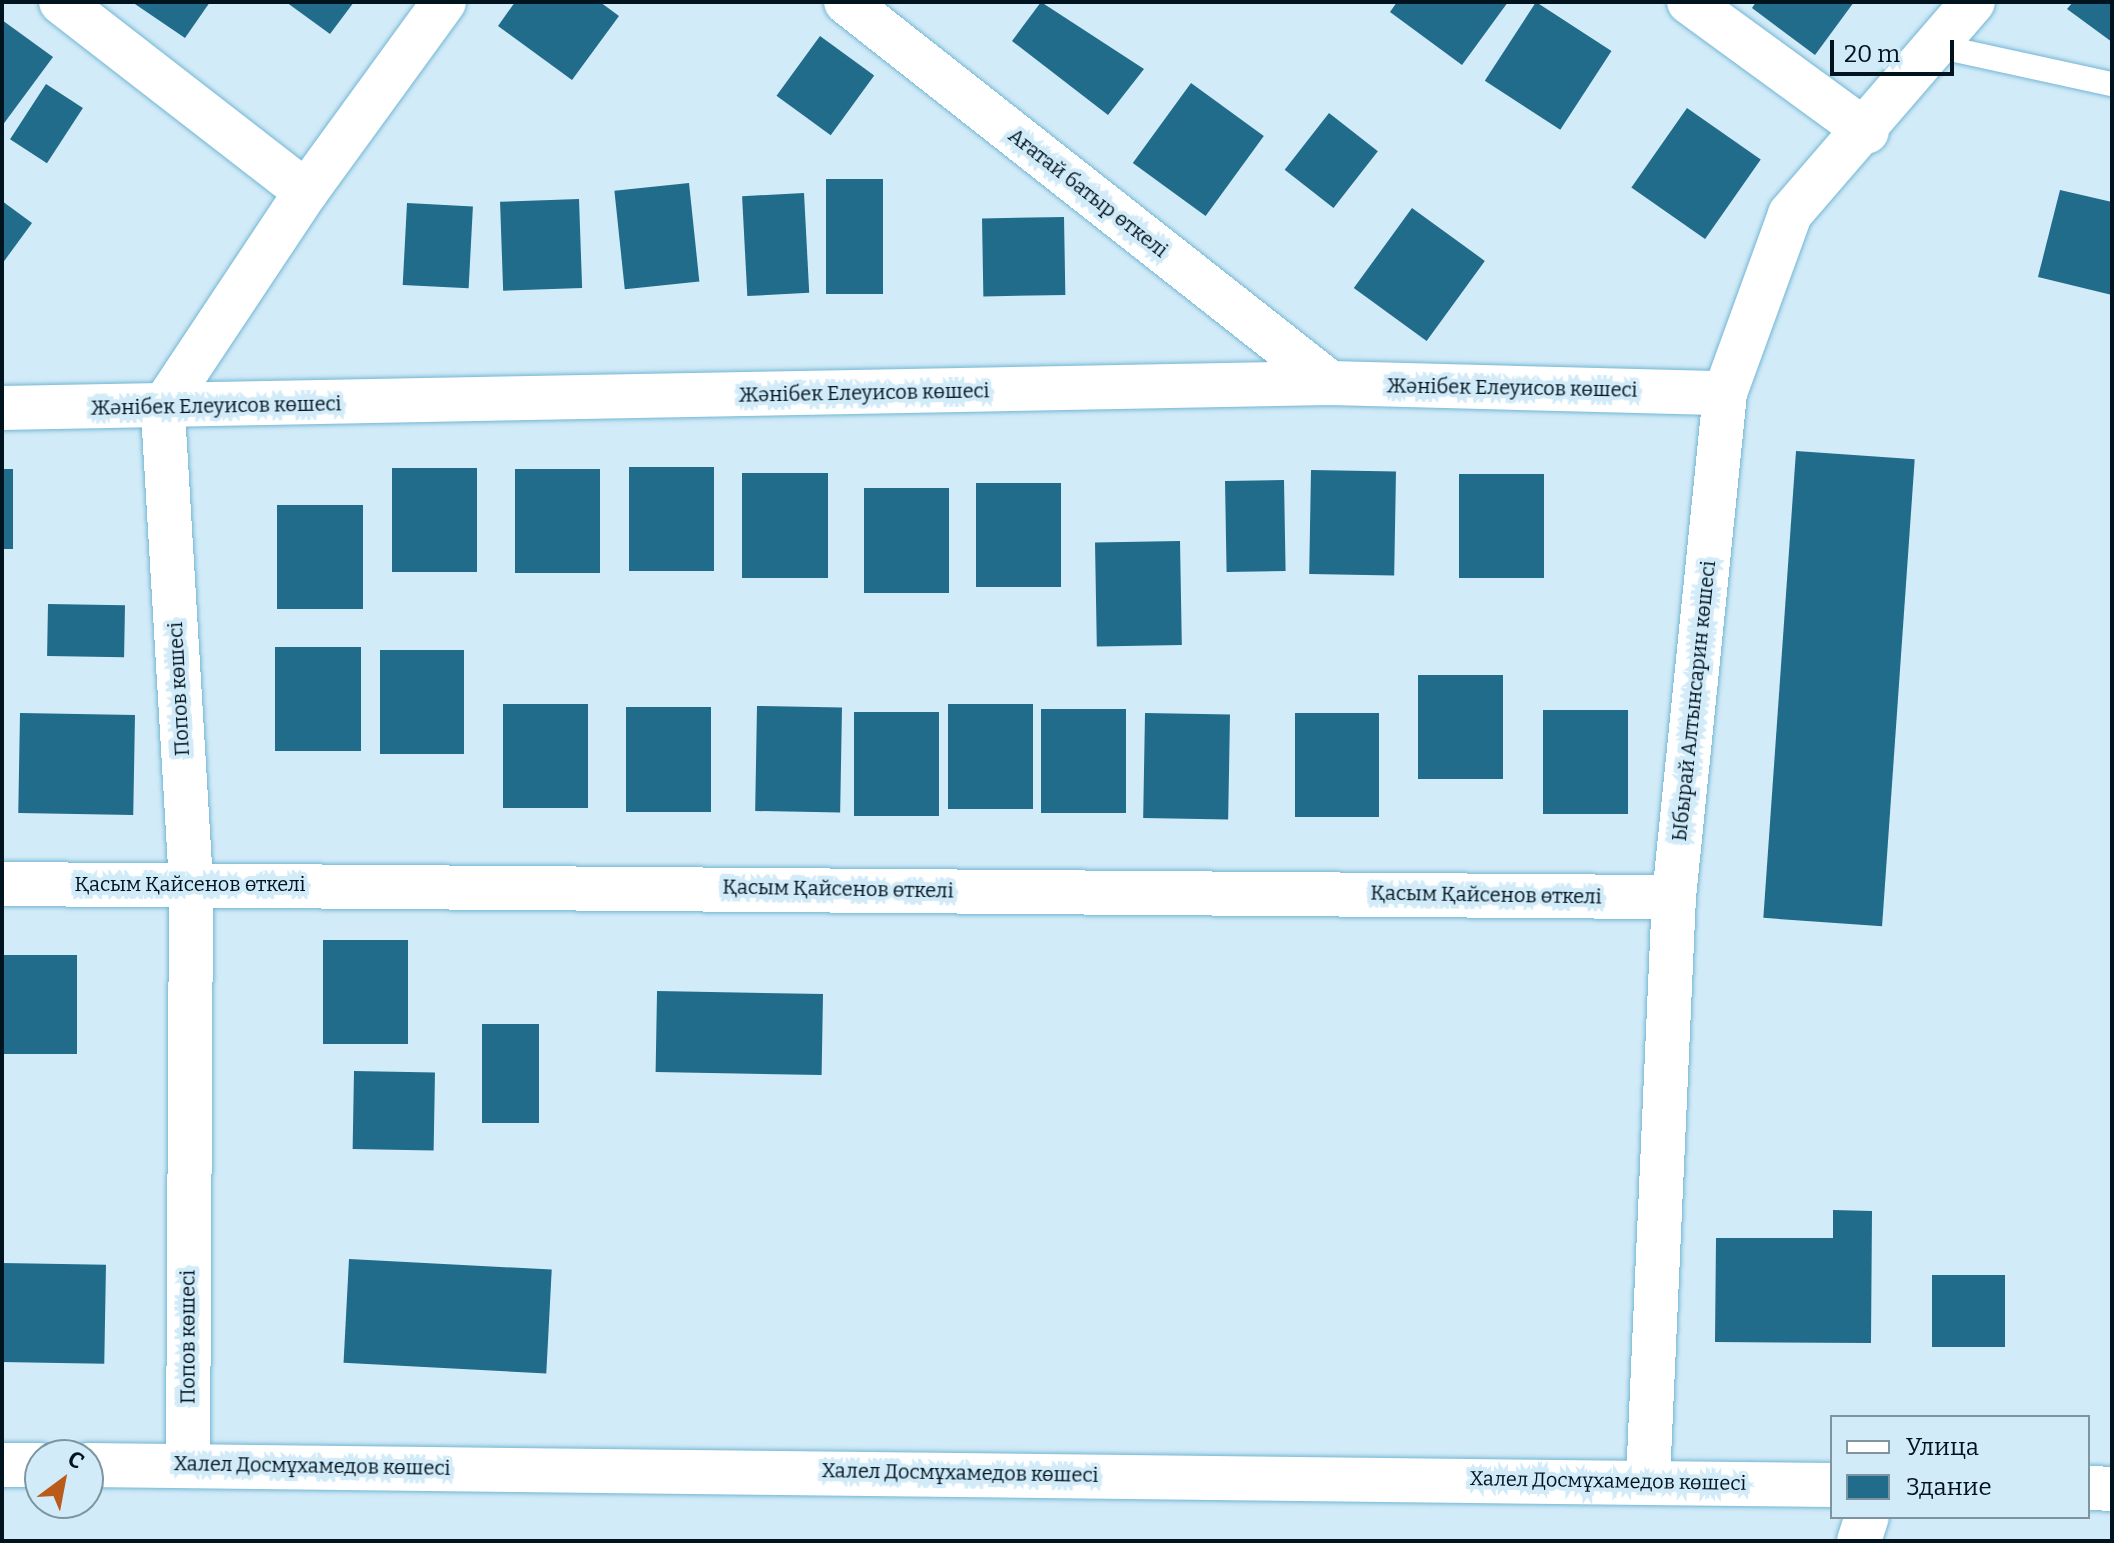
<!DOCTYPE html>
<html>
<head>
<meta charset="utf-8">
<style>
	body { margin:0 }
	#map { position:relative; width:2114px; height:1543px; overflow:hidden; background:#d2ebf8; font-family:Bitter,serif }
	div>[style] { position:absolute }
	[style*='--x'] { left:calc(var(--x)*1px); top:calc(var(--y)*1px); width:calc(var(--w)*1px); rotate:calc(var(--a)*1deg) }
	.building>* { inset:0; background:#206c8a; transform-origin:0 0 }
	.roads { filter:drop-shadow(0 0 2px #73b6d4) drop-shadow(0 0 2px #73b6d4) }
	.service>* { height:24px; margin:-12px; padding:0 12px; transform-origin:12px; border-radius:12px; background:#fff }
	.minor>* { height:44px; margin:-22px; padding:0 22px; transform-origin:22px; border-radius:22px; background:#fff }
	.tertiary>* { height:44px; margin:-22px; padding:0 22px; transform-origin:22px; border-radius:22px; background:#fff }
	span { translate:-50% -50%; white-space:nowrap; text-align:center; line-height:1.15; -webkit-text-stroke:8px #d2ebf8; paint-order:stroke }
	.street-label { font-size:20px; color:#00141f }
	.frame { position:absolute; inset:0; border:4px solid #00141f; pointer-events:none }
	.legend { position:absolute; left:1830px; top:1415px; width:260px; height:104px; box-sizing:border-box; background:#d2ebf8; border:2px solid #7e95a1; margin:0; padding:10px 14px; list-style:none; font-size:24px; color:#00141f }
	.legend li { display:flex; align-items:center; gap:16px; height:40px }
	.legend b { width:40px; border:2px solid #7e95a1 }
	.north { position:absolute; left:24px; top:1439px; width:80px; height:80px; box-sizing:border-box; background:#d2ebf8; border:2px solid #7e95a1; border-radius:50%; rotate:32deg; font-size:22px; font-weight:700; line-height:32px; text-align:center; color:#00141f }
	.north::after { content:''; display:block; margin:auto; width:28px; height:36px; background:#bb5b19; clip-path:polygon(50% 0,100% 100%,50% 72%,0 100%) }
	.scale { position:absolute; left:1830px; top:40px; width:124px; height:36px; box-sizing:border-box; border:4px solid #00141f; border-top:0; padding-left:10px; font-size:24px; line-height:28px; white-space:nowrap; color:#00141f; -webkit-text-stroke:6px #d2ebf8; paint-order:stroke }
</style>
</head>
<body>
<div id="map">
	<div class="building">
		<i style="clip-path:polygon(132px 2px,210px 2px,185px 38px)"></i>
		<i style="clip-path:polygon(286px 2px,354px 2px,330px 34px)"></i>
		<i style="clip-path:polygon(515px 2px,600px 2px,619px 16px,572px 80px,498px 26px)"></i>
		<i style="clip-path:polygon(1041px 2px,1144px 69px,1108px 115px,1012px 41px)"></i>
		<i style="clip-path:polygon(1397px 2px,1508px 2px,1462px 65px,1390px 12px)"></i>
		<i style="left:1536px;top:2px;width:90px;height:94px;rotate:33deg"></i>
		<i style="clip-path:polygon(1756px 2px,1854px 2px,1815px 55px,1752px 8px)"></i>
		<i style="clip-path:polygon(2073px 2px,2112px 2px,2112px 42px,2067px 9px)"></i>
		<i style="clip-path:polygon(2px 20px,53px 57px,2px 126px)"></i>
		<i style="left:820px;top:36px;width:67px;height:74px;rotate:36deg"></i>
		<i style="left:1191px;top:83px;width:90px;height:99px;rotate:36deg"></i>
		<i style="left:46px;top:84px;width:44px;height:66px;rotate:33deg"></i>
		<i style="left:1687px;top:108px;width:90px;height:97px;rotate:35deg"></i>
		<i style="left:1329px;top:113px;width:62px;height:72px;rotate:38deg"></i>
		<i style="left:826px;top:179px;width:57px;height:115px"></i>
		<i style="left:689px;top:183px;width:99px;height:75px;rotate:84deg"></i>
		<i style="clip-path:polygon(2060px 190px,2112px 202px,2112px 295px,2038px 277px)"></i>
		<i style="left:804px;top:193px;width:100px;height:62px;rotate:87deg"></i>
		<i style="left:579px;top:199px;width:89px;height:79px;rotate:88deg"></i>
		<i style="clip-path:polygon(2px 201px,32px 223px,2px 264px)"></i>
		<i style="left:407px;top:203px;width:66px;height:82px;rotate:3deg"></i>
		<i style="left:1412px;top:208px;width:90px;height:99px;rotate:36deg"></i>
		<i style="left:1064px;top:217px;width:78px;height:82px;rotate:89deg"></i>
		<i style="left:1796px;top:451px;width:119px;height:468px;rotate:4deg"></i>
		<i style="left:629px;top:467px;width:85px;height:104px"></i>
		<i style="left:392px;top:468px;width:85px;height:104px"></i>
		<i style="left:2px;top:469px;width:11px;height:80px"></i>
		<i style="left:600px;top:469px;width:104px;height:85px;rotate:90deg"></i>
		<i style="left:1311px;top:470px;width:85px;height:104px;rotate:1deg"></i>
		<i style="left:828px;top:473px;width:105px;height:86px;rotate:90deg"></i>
		<i style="left:1459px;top:474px;width:85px;height:104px"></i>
		<i style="left:1284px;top:480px;width:91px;height:59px;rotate:89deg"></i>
		<i style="left:976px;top:483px;width:85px;height:104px"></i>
		<i style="left:949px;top:488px;width:105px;height:85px;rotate:90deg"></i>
		<i style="left:277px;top:505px;width:86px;height:104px"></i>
		<i style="left:1180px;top:541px;width:104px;height:85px;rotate:89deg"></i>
		<i style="left:48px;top:604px;width:77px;height:52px;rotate:1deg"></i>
		<i style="left:275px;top:647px;width:86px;height:104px"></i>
		<i style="left:380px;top:650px;width:84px;height:104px"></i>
		<i style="left:1418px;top:675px;width:85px;height:104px"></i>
		<i style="left:503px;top:704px;width:85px;height:104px"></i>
		<i style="left:948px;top:704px;width:85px;height:105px"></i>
		<i style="left:757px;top:706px;width:85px;height:105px;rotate:1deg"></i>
		<i style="left:711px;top:707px;width:105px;height:85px;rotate:90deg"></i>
		<i style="left:1041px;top:709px;width:85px;height:104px"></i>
		<i style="left:1543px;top:710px;width:85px;height:104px"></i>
		<i style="left:854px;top:712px;width:85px;height:104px"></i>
		<i style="left:20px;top:713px;width:115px;height:100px;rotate:1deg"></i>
		<i style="left:1145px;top:713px;width:85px;height:105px;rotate:1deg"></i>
		<i style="left:1295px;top:713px;width:84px;height:104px"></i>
		<i style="left:408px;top:940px;width:104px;height:85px;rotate:90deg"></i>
		<i style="left:2px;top:955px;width:75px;height:99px"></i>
		<i style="left:823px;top:994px;width:81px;height:166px;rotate:91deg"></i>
		<i style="left:482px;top:1024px;width:57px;height:99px"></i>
		<i style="left:354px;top:1071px;width:81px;height:78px;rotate:1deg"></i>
		<i style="clip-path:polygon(1833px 1210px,1872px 1211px,1871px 1343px,1715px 1342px,1716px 1238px,1833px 1238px)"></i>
		<i style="left:349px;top:1259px;width:203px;height:104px;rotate:3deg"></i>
		<i style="left:2px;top:1263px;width:104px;height:99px;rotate:1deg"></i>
		<i style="left:1932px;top:1275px;width:73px;height:72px"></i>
	</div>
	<div class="roads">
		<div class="service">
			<i style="--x:1937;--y:46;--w:179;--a:12.3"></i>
		</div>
		<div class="minor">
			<i style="--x:61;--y:2;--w:310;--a:37.8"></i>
			<i style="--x:846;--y:2;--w:616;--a:38.21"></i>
			<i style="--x:1689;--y:2;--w:220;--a:36.1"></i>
			<i style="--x:2;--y:408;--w:1328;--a:-1.08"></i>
			<i style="--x:1330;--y:383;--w:395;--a:1.5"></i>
			<i style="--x:2;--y:884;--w:1672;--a:0.45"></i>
			<i style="--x:188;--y:1465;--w:582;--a:-89.7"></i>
			<i style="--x:191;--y:883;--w:477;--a:-93.4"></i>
			<i style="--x:163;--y:407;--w:258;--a:-56.4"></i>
			<i style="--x:306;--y:192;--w:235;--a:-54"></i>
			<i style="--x:1859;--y:1541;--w:25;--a:-72"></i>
		</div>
		<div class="tertiary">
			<i style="--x:2;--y:1465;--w:38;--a:0"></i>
			<i style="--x:88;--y:1465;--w:1744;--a:0.66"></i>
			<i style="--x:1648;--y:1480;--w:584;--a:-87.45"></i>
			<i style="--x:1674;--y:897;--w:507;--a:-84.22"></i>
			<i style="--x:1725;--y:393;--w:190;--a:-70"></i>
			<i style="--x:1790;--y:214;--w:280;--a:-49.2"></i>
			<i style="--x:2088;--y:1488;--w:24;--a:2"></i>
		</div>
	</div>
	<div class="street-label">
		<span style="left:1088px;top:193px;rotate:38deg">Ағатай батыр өткелі</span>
		<span style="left:1512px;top:388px;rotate:1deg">Жәнібек Елеуисов көшесі</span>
		<span style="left:864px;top:393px;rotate:-1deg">Жәнібек Елеуисов көшесі</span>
		<span style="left:216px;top:406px;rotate:-1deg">Жәнібек Елеуисов көшесі</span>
		<span style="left:179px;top:689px;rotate:-93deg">Попов көшесі</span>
		<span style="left:1694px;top:701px;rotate:-84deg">Ыбырай Алтынсарин көшесі</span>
		<span style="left:190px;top:884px">Қасым Қайсенов өткелі</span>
		<span style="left:838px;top:889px;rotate:1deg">Қасым Қайсенов өткелі</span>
		<span style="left:1486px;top:895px;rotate:1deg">Қасым Қайсенов өткелі</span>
		<span style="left:188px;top:1337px;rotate:-90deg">Попов көшесі</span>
		<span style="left:312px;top:1466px;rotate:1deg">Халел Досмұхамедов көшесі</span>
		<span style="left:960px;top:1473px;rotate:1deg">Халел Досмұхамедов көшесі</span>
		<span style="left:1608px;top:1481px;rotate:1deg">Халел Досмұхамедов көшесі</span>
	</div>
	<div class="frame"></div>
	<ul class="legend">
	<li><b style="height:10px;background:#fff"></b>Улица</li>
	<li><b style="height:22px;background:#206c8a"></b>Здание</li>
	</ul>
	<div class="north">С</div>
	<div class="scale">20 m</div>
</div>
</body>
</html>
